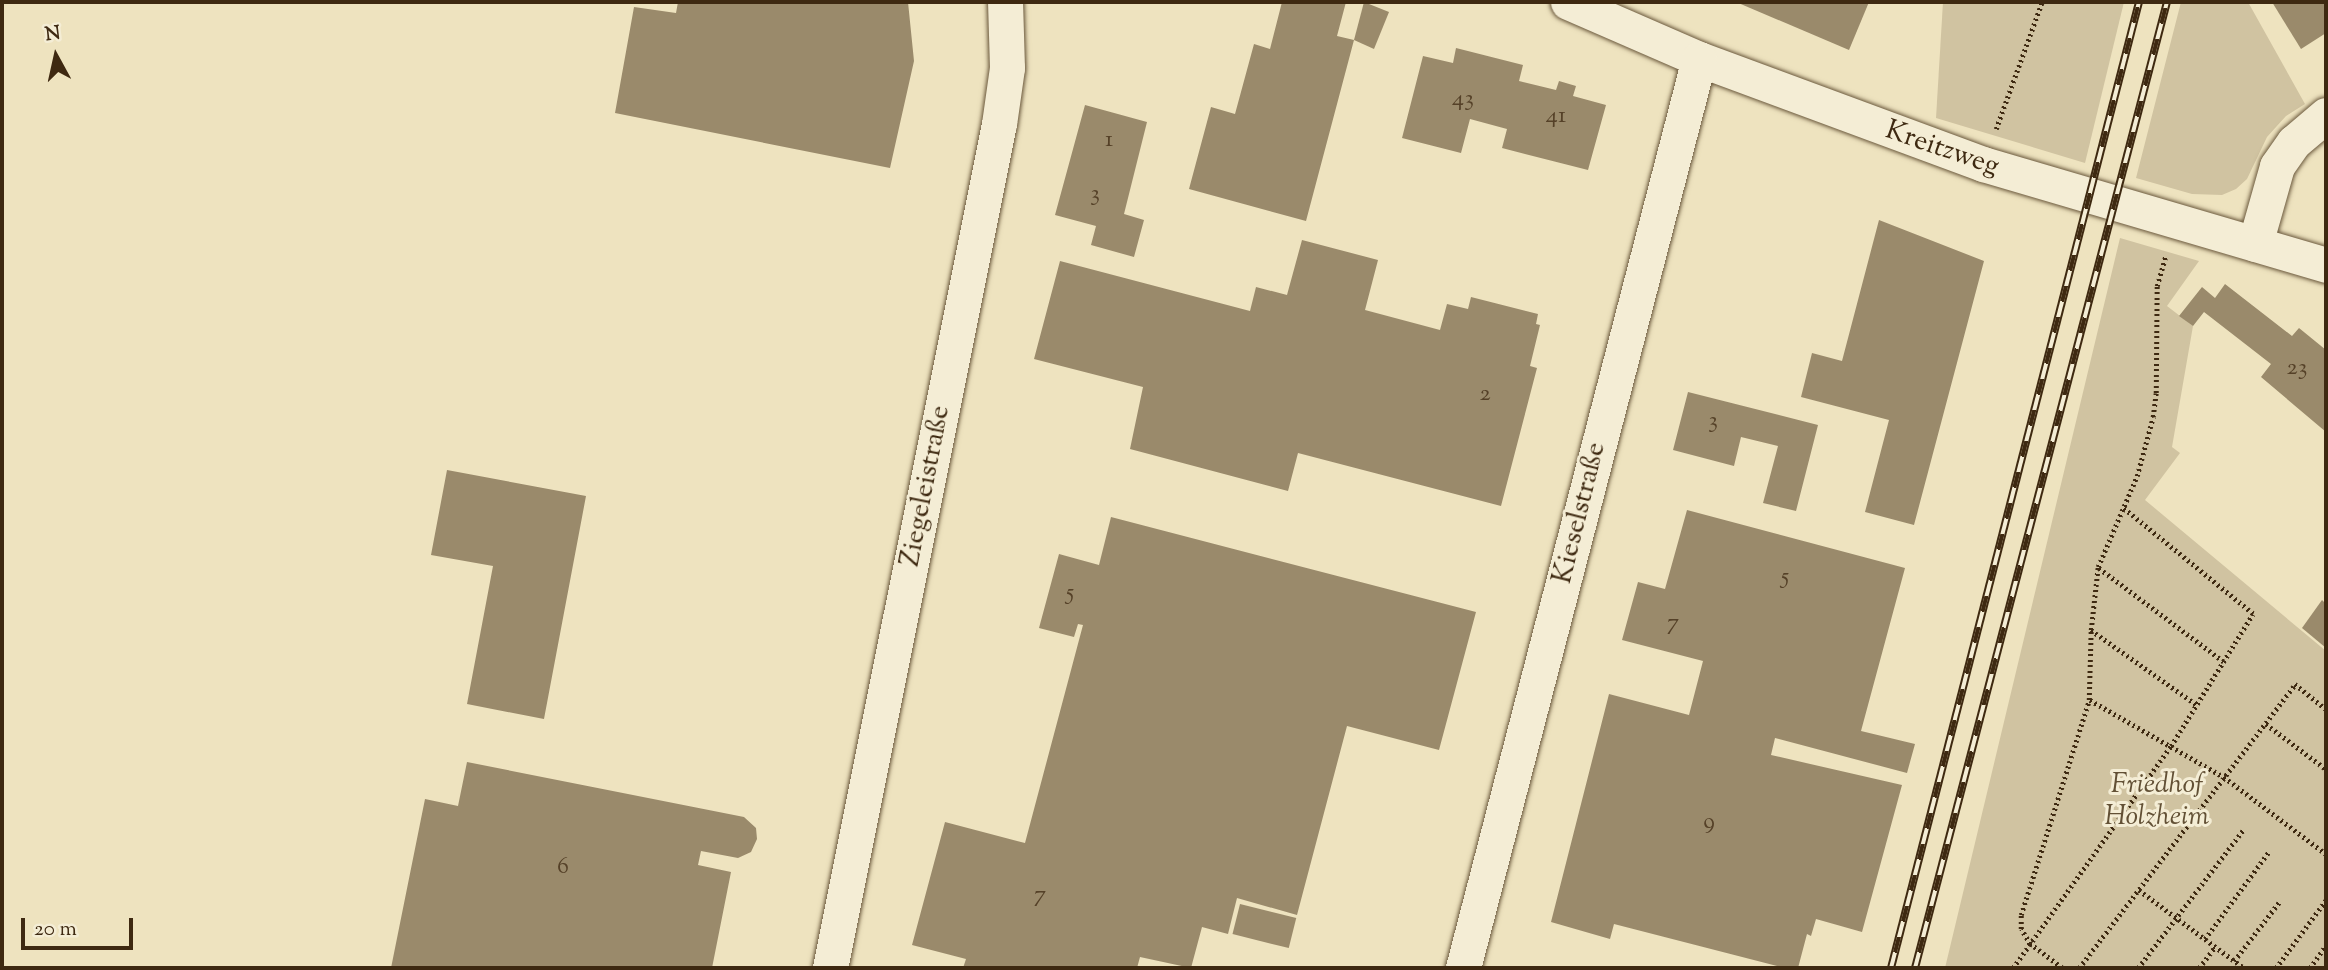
<!DOCTYPE html>
<html>
<head>
<meta charset="utf-8">
<style>
	body { margin:0 }
	#map { position:relative; width:2328px; height:970px; overflow:hidden; background:#eee3bf; font-family:"Sorts Mill Goudy",serif }
	div>[style] { position:absolute }
	[style*='--x'] { left:calc(var(--x)*1px); top:calc(var(--y)*1px); width:calc(var(--w)*1px); rotate:calc(var(--a)*1deg) }
	.green>* { inset:0; background:#d0c3a1 }
	.building>* { inset:0; background:#9a8a6b; transform-origin:0 0 }
	.path>* { height:4.5px; margin-top:-2.25px; transform-origin:0; background:repeating-linear-gradient(90deg,#3e2911 0 2px,transparent 0 5.5px) }
	.roads { filter:drop-shadow(0 0 2px #6a583c) drop-shadow(0 0 2px #6a583c) }
	.minor>* { height:35px; margin:-17.5px; padding:0 17.5px; transform-origin:17.5px; border-radius:17.5px; background:#f4edd5 }
	.rail>* { height:8px; margin-top:-4px; transform-origin:0; background:repeating-linear-gradient(90deg,#f4edd5 0 16px,#3e2911 0 32px); box-sizing:border-box; border-block:2px solid #3e2911 }
	span { translate:-50% -50%; white-space:nowrap; text-align:center; line-height:1.15; -webkit-text-stroke:6px #f4edd5; paint-order:stroke }
	.number-label { font-size:24px; color:#554128 }
	.number-label span { -webkit-text-stroke-width:0 }
	.street-label { font-size:28px; color:#3e2911 }
	.park-label { font-size:28px; color:#625035; font-style:italic }
	.frame { position:absolute; inset:0; border:4px solid #3e2911; pointer-events:none }
	.north { position:absolute; left:21px; top:21px; width:70px; height:70px; -webkit-text-stroke:5px #f4edd5; paint-order:stroke; rotate:352deg; font-size:19px; font-weight:700; line-height:28px; text-align:center; color:#3e2911 }
	.north::after { content:''; display:block; margin:auto; width:24px; height:32px; background:#3e2911; clip-path:polygon(50% 0,100% 100%,50% 72%,0 100%) }
	.scale { position:absolute; left:21px; top:918px; width:112px; height:32px; box-sizing:border-box; border:4px solid #3e2911; border-top:0; padding-left:9px; font-size:21px; line-height:24px; white-space:nowrap; color:#3e2911; -webkit-text-stroke:5px #f4edd5; paint-order:stroke }
</style>
</head>
<body>
<div id="map">
	<div class="green">
		<i style="clip-path:polygon(1943px 2px,2124px 2px,2085px 163px,1936px 118px)"></i>
		<i style="clip-path:polygon(2181px 2px,2248px 2px,2305px 104px,2286px 116px,2267px 137px,2247px 179px,2236px 189px,2222px 195px,2192px 194px,2136px 178px)"></i>
		<i style="clip-path:polygon(2120px 238px,2199px 261px,2167px 306px,2193px 326px,2172px 447px,2180px 453px,2145px 500px,2326px 651px,2326px 968px,1945px 968px)"></i>
	</div>
	<div class="building">
		<i style="clip-path:polygon(678px 2px,908px 2px,914px 61px,890px 168px,615px 113px,634px 7px,676px 13px)"></i>
		<i style="clip-path:polygon(1282px 2px,1346px 2px,1337px 36px,1354px 40px,1306px 221px,1189px 189px,1211px 107px,1235px 114px,1254px 44px,1270px 49px)"></i>
		<i style="clip-path:polygon(1364px 2px,1389px 12px,1374px 49px,1354px 40px)"></i>
		<i style="clip-path:polygon(1736px 2px,1869px 2px,1849px 50px)"></i>
		<i style="clip-path:polygon(2272px 2px,2326px 2px,2326px 33px,2301px 49px)"></i>
		<i style="clip-path:polygon(1456px 48px,1523px 65px,1519px 81px,1556px 90px,1559px 81px,1576px 86px,1573px 96px,1606px 105px,1588px 170px,1502px 148px,1507px 129px,1470px 119px,1461px 153px,1402px 138px,1423px 56px,1453px 63px)"></i>
		<i style="clip-path:polygon(1085px 105px,1147px 122px,1124px 214px,1144px 220px,1134px 257px,1091px 245px,1096px 226px,1055px 215px)"></i>
		<i style="clip-path:polygon(1879px 220px,1984px 261px,1914px 525px,1865px 512px,1889px 420px,1801px 397px,1812px 353px,1842px 361px)"></i>
		<i style="clip-path:polygon(1302px 240px,1378px 260px,1365px 310px,1440px 330px,1447px 304px,1468px 309px,1471px 297px,1538px 314px,1536px 324px,1540px 325px,1530px 366px,1537px 368px,1501px 506px,1298px 453px,1288px 491px,1130px 449px,1143px 387px,1034px 359px,1060px 261px,1250px 311px,1256px 287px,1287px 295px)"></i>
		<i style="clip-path:polygon(2225px 284px,2292px 336px,2299px 328px,2326px 350px,2326px 432px,2261px 377px,2271px 364px,2204px 312px,2193px 326px,2179px 316px,2202px 287px,2215px 298px)"></i>
		<i style="clip-path:polygon(1688px 392px,1818px 425px,1796px 511px,1763px 503px,1778px 446px,1741px 437px,1734px 466px,1673px 450px)"></i>
		<i style="clip-path:polygon(447px 470px,586px 496px,544px 719px,467px 704px,493px 566px,431px 555px)"></i>
		<i style="clip-path:polygon(1687px 510px,1905px 568px,1861px 731px,1915px 744px,1907px 773px,1775px 738px,1771px 755px,1902px 785px,1862px 932px,1816px 919px,1811px 936px,1807px 934px,1798px 968px,1785px 968px,1614px 924px,1610px 939px,1551px 922px,1609px 694px,1689px 715px,1703px 661px,1622px 640px,1638px 582px,1665px 589px)"></i>
		<i style="clip-path:polygon(1111px 517px,1476px 612px,1439px 750px,1347px 726px,1297px 915px,1237px 898px,1228px 934px,1202px 927px,1191px 968px,1140px 957px,1137px 968px,963px 968px,966px 959px,912px 945px,945px 822px,1025px 843px,1083px 625px,1078px 624px,1074px 637px,1039px 628px,1059px 554px,1099px 565px)"></i>
		<i style="clip-path:polygon(2322px 600px,2326px 604px,2326px 648px,2302px 628px)"></i>
		<i style="clip-path:polygon(467px 762px,744px 817px,756px 828px,757px 839px,751px 852px,738px 858px,701px 851px,698px 865px,731px 872px,712px 968px,391px 968px,425px 799px,458px 806px)"></i>
		<i style="left:1240px;top:904px;width:58px;height:31px;rotate:14deg"></i>
	</div>
	<div class="path">
		<i style="--x:1996;--y:129;--w:135;--a:-70.1"></i>
		<i style="--x:2099;--y:568;--w:156;--a:36.9"></i>
		<i style="--x:2091;--y:630;--w:130;--a:35.3"></i>
		<i style="--x:2090;--y:700;--w:155;--a:29.9"></i>
		<i style="--x:2224;--y:777;--w:128;--a:37"></i>
		<i style="--x:2266;--y:724;--w:75;--a:36.9"></i>
		<i style="--x:2139;--y:890;--w:131;--a:36.6"></i>
		<i style="--x:2205;--y:939;--w:107;--a:-53.8"></i>
		<i style="--x:2234;--y:961;--w:76;--a:-52.5"></i>
		<i style="--x:2013;--y:968;--w:272;--a:-54.6"></i>
		<i style="--x:2171;--y:746;--w:155;--a:-58.2"></i>
		<i style="--x:2253;--y:614;--w:168;--a:-140.8"></i>
		<i style="--x:2062;--y:968;--w:40;--a:-143"></i>
		<i style="--x:2030;--y:944;--w:17;--a:-121"></i>
		<i style="--x:2021;--y:929;--w:14;--a:-90"></i>
		<i style="--x:2021;--y:915;--w:225;--a:-72.4"></i>
		<i style="--x:2089;--y:700;--w:70;--a:-88.4"></i>
		<i style="--x:2091;--y:630;--w:63;--a:-83.7"></i>
		<i style="--x:2098;--y:567;--w:99;--a:-66.8"></i>
		<i style="--x:2137;--y:476;--w:61;--a:-74.8"></i>
		<i style="--x:2153;--y:417;--w:24;--a:-83"></i>
		<i style="--x:2156;--y:393;--w:107;--a:-89.5"></i>
		<i style="--x:2157;--y:286;--w:32;--a:-74"></i>
		<i style="--x:2079;--y:968;--w:357;--a:-52.7"></i>
		<i style="--x:2295;--y:684;--w:40;--a:39"></i>
		<i style="--x:2138;--y:968;--w:175;--a:-52.7"></i>
		<i style="--x:2199;--y:968;--w:26;--a:-53"></i>
		<i style="--x:2276;--y:968;--w:84;--a:-53.7"></i>
		<i style="--x:2310;--y:968;--w:28;--a:-55"></i>
	</div>
	<div class="roads">
		<div class="minor">
			<i style="--x:1568;--y:2;--w:143;--a:23.5"></i>
			<i style="--x:1699;--y:59;--w:303;--a:20.3"></i>
			<i style="--x:1983;--y:164;--w:358;--a:16.4"></i>
			<i style="--x:2255;--y:244;--w:81;--a:-74.2"></i>
			<i style="--x:2277;--y:166;--w:29;--a:-55"></i>
			<i style="--x:2294;--y:142;--w:42;--a:-40.2"></i>
			<i style="--x:830;--y:968;--w:861;--a:-78.68"></i>
			<i style="--x:999;--y:124;--w:57;--a:-81.9"></i>
			<i style="--x:1007;--y:68;--w:66;--a:-91.7"></i>
			<i style="--x:1463;--y:968;--w:939;--a:-75.45"></i>
		</div>
	</div>
	<div class="rail">
		<i style="--x:1891;--y:968;--w:997;--a:-75.6"></i>
		<i style="--x:1915;--y:968;--w:998;--a:-75.38"></i>
	</div>
	<div class="number-label">
		<span style="left:1463px;top:100px">43</span>
		<span style="left:1556px;top:117px">41</span>
		<span style="left:1109px;top:141px">1</span>
		<span style="left:1095px;top:195px">3</span>
		<span style="left:2297px;top:369px">23</span>
		<span style="left:1485px;top:395px">2</span>
		<span style="left:1713px;top:422px">3</span>
		<span style="left:1785px;top:578px">5</span>
		<span style="left:1070px;top:594px">5</span>
		<span style="left:1673px;top:624px">7</span>
		<span style="left:1709px;top:823px">9</span>
		<span style="left:563px;top:868px">6</span>
		<span style="left:1040px;top:896px">7</span>
	</div>
	<div class="street-label">
		<span style="left:1942px;top:149px;rotate:19deg">Kreitzweg</span>
		<span style="left:926px;top:486px;rotate:-79deg">Ziegeleistraße</span>
		<span style="left:1580px;top:513px;rotate:-76deg">Kieselstraße</span>
	</div>
	<div class="park-label">
		<span style="left:2157px;top:801px">Friedhof<br>Holzheim</span>
	</div>
	<div class="frame"></div>
	<div class="north">N</div>
	<div class="scale">20 m</div>
</div>
</body>
</html>
